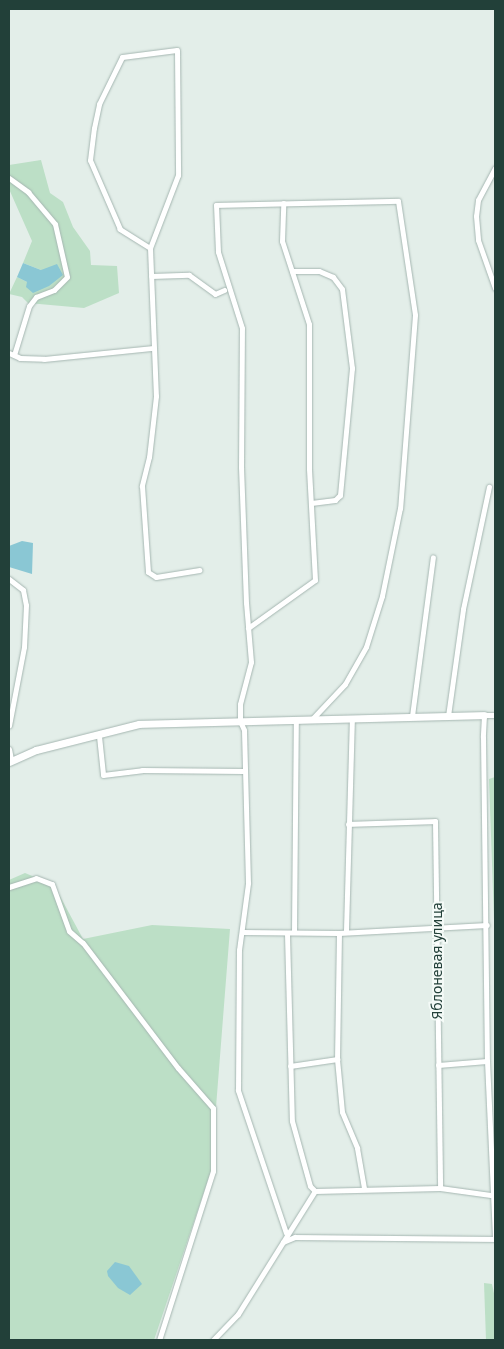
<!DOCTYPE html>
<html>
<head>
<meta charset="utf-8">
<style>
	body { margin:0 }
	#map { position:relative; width:504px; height:1349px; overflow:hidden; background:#e3eee9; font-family:"Noto Sans",sans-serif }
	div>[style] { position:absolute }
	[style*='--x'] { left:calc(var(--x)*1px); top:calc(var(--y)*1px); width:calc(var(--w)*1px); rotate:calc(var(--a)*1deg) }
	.green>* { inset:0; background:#bcdfc6 }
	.water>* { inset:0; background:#8ac7d4 }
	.roads { filter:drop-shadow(0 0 1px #a5b6b1) drop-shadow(0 0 1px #a5b6b1) }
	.street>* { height:5px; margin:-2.5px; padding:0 2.5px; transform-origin:2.5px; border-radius:2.5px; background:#fff }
	.secondary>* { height:7px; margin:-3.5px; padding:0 3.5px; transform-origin:3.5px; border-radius:3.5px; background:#fff }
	span { translate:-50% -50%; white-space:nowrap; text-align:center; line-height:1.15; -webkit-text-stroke:4px #f4faf7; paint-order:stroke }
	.street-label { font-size:14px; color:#224039 }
	.frame { position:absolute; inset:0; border:10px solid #224039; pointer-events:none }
</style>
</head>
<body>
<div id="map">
	<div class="green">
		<i style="clip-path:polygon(41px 160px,50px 193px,63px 202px,73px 227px,90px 251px,91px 265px,117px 266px,119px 293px,84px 308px,28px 303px,22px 297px,9px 294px,17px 277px,27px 282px,41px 270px,23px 263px,32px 241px,9px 189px,9px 165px)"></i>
		<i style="clip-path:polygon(495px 777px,495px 948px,489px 779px)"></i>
		<i style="clip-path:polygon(25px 873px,54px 885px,83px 939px,152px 925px,230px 929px,211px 1171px,154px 1340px,9px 1340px,9px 880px)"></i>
		<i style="clip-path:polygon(484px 1283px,492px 1284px,495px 1298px,495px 1340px,486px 1340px)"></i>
	</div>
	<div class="water">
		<i style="clip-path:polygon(23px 263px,41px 270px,57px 264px,63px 275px,49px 286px,33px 293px,26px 287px,27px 282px,17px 277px)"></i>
		<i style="clip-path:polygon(22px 541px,33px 543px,32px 574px,9px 567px,9px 546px)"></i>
		<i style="clip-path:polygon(115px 1262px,129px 1266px,142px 1284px,130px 1295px,118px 1288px,108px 1276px,107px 1271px)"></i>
	</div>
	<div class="roads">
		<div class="street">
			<i style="--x:495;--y:168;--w:36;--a:118"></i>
			<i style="--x:478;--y:200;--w:16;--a:97"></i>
			<i style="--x:476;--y:216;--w:24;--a:85"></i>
			<i style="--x:478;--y:240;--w:51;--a:70.5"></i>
			<i style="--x:9;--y:178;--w:24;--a:36"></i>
			<i style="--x:28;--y:192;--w:42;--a:49.8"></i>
			<i style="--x:55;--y:224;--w:54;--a:77.2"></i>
			<i style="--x:67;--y:277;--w:18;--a:135"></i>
			<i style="--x:54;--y:290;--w:19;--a:159"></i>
			<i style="--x:36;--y:297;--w:11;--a:128"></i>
			<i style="--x:29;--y:306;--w:51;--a:107"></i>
			<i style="--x:150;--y:248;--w:36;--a:-148"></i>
			<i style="--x:120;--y:229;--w:75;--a:-113.5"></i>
			<i style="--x:90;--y:160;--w:32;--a:-83"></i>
			<i style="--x:94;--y:128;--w:25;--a:-78"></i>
			<i style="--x:99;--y:104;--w:52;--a:-63.9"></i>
			<i style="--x:122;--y:57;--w:55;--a:-7.3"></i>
			<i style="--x:177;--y:50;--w:125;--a:89.5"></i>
			<i style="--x:178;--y:175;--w:78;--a:111"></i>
			<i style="--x:150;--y:248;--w:148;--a:87.7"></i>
			<i style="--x:156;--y:396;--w:61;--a:96.5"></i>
			<i style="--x:149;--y:457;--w:30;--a:104"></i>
			<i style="--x:142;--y:486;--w:86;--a:86"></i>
			<i style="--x:148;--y:572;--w:9;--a:32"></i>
			<i style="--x:156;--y:577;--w:44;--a:-9.2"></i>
			<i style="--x:292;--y:271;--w:27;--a:0"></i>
			<i style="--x:319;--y:271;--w:15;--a:23"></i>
			<i style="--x:333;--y:277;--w:15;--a:53"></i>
			<i style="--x:342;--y:289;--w:80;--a:82.8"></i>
			<i style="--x:352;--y:368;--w:128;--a:95.4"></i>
			<i style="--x:340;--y:495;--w:7;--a:135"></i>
			<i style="--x:335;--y:500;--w:24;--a:173"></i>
			<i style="--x:151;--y:276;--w:38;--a:-2"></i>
			<i style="--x:189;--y:275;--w:32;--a:36"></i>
			<i style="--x:215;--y:294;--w:10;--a:-24"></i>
			<i style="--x:9;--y:353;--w:12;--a:24"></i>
			<i style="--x:20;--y:358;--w:24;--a:2"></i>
			<i style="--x:44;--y:359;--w:110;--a:-5.8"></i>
			<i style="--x:9;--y:579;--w:18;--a:38"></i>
			<i style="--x:23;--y:590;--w:15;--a:79"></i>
			<i style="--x:26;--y:605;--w:42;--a:92.7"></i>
			<i style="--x:24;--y:647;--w:80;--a:100.8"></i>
			<i style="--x:248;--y:628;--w:82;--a:-35.6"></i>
			<i style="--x:315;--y:580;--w:112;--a:-93.1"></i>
			<i style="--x:309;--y:468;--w:144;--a:-90"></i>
			<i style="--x:309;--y:324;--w:87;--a:-108"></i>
			<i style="--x:282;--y:241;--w:38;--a:-88"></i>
			<i style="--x:495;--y:715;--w:11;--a:180"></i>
			<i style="--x:484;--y:715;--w:22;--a:93"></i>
			<i style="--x:483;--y:737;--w:324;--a:89.3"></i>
			<i style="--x:487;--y:1061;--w:178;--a:87.4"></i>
			<i style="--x:412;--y:716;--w:160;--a:-82.5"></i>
			<i style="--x:448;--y:716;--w:108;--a:-82"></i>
			<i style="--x:463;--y:609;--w:125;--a:-78"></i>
			<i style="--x:99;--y:736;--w:39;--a:84"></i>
			<i style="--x:103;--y:775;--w:39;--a:-7"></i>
			<i style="--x:142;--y:770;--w:101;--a:0.6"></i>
			<i style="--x:9;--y:749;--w:10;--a:79"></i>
			<i style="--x:348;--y:824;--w:87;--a:-2"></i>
			<i style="--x:435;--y:821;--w:367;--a:89.2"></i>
			<i style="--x:9;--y:887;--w:28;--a:-18"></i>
			<i style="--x:36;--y:878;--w:17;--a:21"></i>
			<i style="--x:52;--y:884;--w:50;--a:70.1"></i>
			<i style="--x:69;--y:931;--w:18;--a:41"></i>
			<i style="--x:83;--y:943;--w:157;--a:52.8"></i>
			<i style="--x:178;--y:1068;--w:53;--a:48.8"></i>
			<i style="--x:213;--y:1108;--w:63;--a:90"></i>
			<i style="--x:213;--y:1171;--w:177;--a:107.7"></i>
			<i style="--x:346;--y:930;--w:211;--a:-88.4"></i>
			<i style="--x:242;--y:932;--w:97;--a:0.6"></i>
			<i style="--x:339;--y:933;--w:148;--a:-3.1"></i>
			<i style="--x:294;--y:932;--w:211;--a:-89.5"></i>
			<i style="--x:339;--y:933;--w:126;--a:90.9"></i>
			<i style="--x:337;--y:1059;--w:53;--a:84.6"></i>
			<i style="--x:342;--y:1112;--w:39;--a:67"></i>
			<i style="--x:357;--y:1148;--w:41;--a:80.1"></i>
			<i style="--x:287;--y:934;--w:187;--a:88.5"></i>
			<i style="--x:292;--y:1121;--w:67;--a:74.5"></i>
			<i style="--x:310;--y:1186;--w:7;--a:45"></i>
			<i style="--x:438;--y:1065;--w:49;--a:-4.7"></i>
			<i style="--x:290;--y:1066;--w:48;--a:-8.5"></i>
			<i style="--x:286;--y:1233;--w:151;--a:-108.6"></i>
			<i style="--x:238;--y:1090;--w:140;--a:-89.6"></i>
			<i style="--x:239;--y:950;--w:68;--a:-82.3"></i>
			<i style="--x:248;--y:883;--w:153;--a:-91.5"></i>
			<i style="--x:244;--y:730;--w:10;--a:-114"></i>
			<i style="--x:240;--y:721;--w:17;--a:-90"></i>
			<i style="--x:240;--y:704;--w:43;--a:-75.3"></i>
			<i style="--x:251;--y:662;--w:59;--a:-94.8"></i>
			<i style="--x:246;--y:603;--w:136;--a:-92.1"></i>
			<i style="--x:241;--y:467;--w:139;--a:-89.6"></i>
			<i style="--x:242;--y:328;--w:80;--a:-107.5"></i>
			<i style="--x:218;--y:252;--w:47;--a:-92.4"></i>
			<i style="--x:216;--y:205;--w:182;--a:-1.3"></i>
			<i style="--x:398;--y:201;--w:115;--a:81.5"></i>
			<i style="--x:415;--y:315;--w:194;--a:94.4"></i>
			<i style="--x:400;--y:508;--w:90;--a:101.6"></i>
			<i style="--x:382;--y:596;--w:53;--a:107.4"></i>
			<i style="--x:366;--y:647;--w:43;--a:119.6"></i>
			<i style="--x:345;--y:684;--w:48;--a:133.3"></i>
			<i style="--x:283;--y:1242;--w:13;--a:-23"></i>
			<i style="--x:295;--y:1237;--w:200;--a:0.6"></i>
			<i style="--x:213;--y:1340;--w:36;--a:-46"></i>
			<i style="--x:238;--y:1314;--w:145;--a:-58"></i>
			<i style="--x:315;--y:1191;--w:125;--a:-1.4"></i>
			<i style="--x:440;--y:1188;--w:51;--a:7.8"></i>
		</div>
		<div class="secondary">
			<i style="--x:9;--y:762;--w:30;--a:-24"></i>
			<i style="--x:36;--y:750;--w:106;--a:-14.2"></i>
			<i style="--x:139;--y:724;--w:345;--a:-1.5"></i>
		</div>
	</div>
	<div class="street-label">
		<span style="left:437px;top:961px;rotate:-90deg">Яблоневая улица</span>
	</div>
	<div class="frame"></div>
</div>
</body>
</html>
